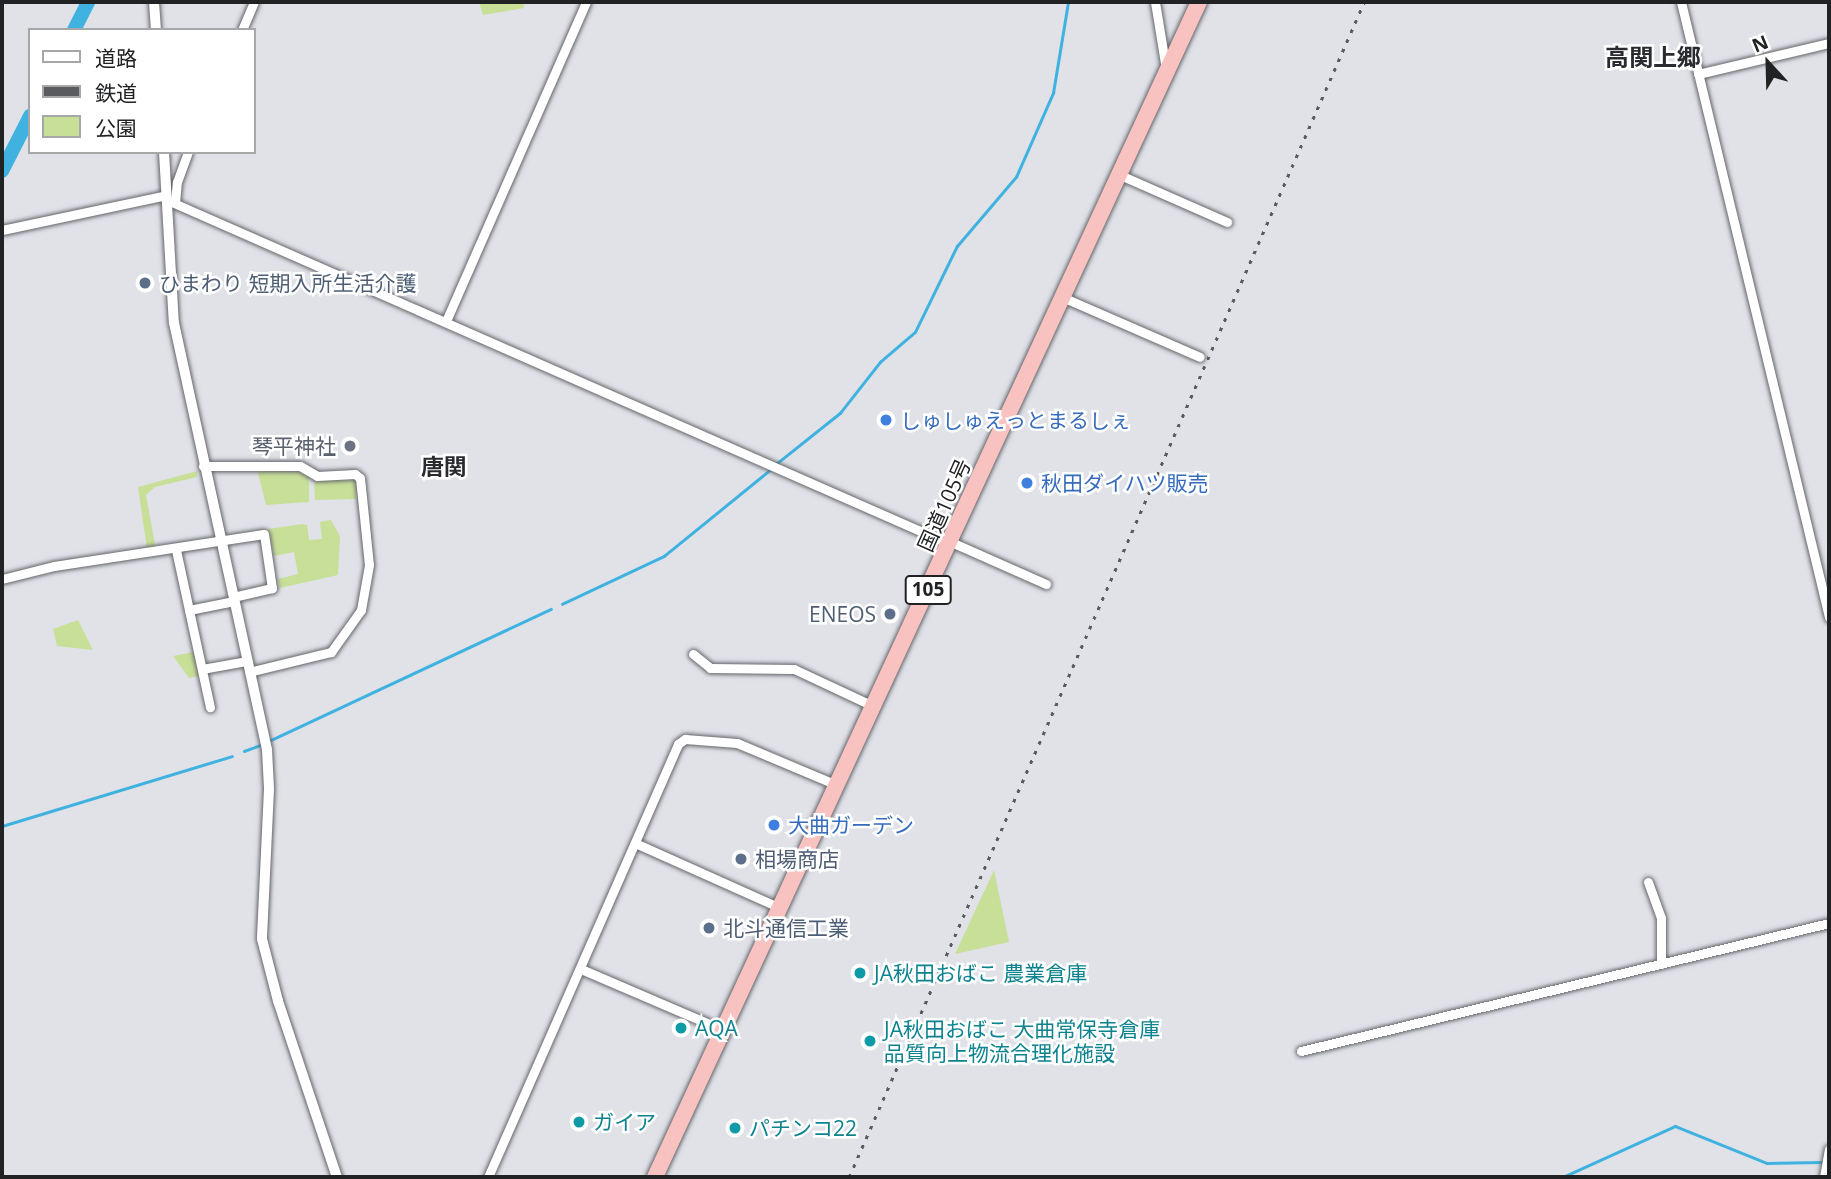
<!DOCTYPE html>
<html>
<head>
<meta charset="utf-8">
<style>
	body { margin:0 }
	#map { position:relative; width:1831px; height:1179px; overflow:hidden; background:#e0e2e8; font-family:"Open Sans","Noto Sans JP",sans-serif }
	div>[style] { position:absolute }
	[style*='--x'] { left:calc(var(--x)*1px); top:calc(var(--y)*1px); width:calc(var(--w)*1px); rotate:calc(var(--a)*1deg) }
	.green>* { inset:0; background:#c8df98 }
	.stream>* { height:2.5px; margin:-1.25px; padding:0 1.25px; transform-origin:1.25px; border-radius:1.25px; background:#40b2e0 }
	.river>* { height:14px; margin:-7px; padding:0 7px; transform-origin:7px; border-radius:7px; background:#40b2e0 }
	.roads { filter:drop-shadow(0 0 2px #64666b) drop-shadow(0 0 2px #64666b) }
	.minor>* { height:9px; margin:-4.5px; padding:0 4.5px; transform-origin:4.5px; border-radius:4.5px; background:#fff }
	.tertiary>* { height:10px; margin:-5px; padding:0 5px; transform-origin:5px; border-radius:5px; background:#fff }
	.trunk>* { height:16px; margin:-8px; padding:0 8px; transform-origin:8px; border-radius:8px; background:#f8c2c0 }
	.rail>* { height:2.5px; margin-top:-1.25px; transform-origin:0; background:repeating-linear-gradient(90deg,#5a5b5f 0 3.5px,transparent 0 10.5px) }
	.dots>* { width:19px; height:19px; translate:-50% -50%; box-sizing:border-box; border:4px solid #fff; border-radius:50% }
	span { translate:-50% -50%; white-space:nowrap; text-align:center; line-height:1.15; -webkit-text-stroke:5px #fff; paint-order:stroke }
	.shield-label span { padding:2px 5px; background:#fff; border:2px solid; border-radius:5px; -webkit-text-stroke-width:0 }
	.shield-label { font-size:19px; color:#212224; font-weight:700 }
	.service-label { font-size:21px; color:#4e5e75 }
	.left { translate:0 -50%; text-align:left }
	.right { translate:-100% -50%; text-align:right }
	.shop-label { font-size:21px; color:#366cbe }
	.worship-label { font-size:21px; color:#5b616d }
	.street-label { font-size:21px; color:#212224 }
	.culture-label { font-size:21px; color:#0d838f }
	.neighbourhood-label { font-size:23px; color:#2a2b2f; font-weight:700 }
	.quarter-label { font-size:24px; color:#2a2b2f; font-weight:700 }
	.frame { position:absolute; inset:0; border:4px solid #212224; pointer-events:none }
	.legend { position:absolute; left:28px; top:28px; width:228px; height:126px; box-sizing:border-box; background:#fff; border:2px solid #a6a7a7; margin:0; padding:9px 12px; list-style:none; font-size:21px; color:#212224 }
	.legend li { display:flex; align-items:center; gap:14px; height:35px }
	.legend b { width:35px; border:2px solid #a6a7a7 }
	.north { position:absolute; left:1733px; top:28px; width:70px; height:70px; -webkit-text-stroke:5px #fff; paint-order:stroke; rotate:338deg; font-size:19px; font-weight:700; line-height:28px; text-align:center; color:#212224 }
	.north::after { content:''; display:block; margin:auto; width:24px; height:32px; background:#212224; clip-path:polygon(50% 0,100% 100%,50% 72%,0 100%) }
</style>
</head>
<body>
<div id="map">
	<div class="green">
		<i style="clip-path:polygon(479px 2px,523px 2px,524px 8px,483px 15px)"></i>
		<i style="clip-path:polygon(257px 469px,298px 470px,309px 475px,309px 502px,266px 505px)"></i>
		<i style="clip-path:polygon(197px 471px,197px 477px,155px 487px,146px 495px,155px 545px,154px 551px,147px 549px,138px 487px)"></i>
		<i style="clip-path:polygon(350px 477px,357px 484px,356px 499px,315px 500px,314px 480px)"></i>
		<i style="clip-path:polygon(331px 520px,340px 536px,338px 575px,280px 588px,278px 579px,298px 574px,294px 552px,274px 556px,268px 529px,302px 524px,307px 525px,309px 540px,322px 539px,320px 522px)"></i>
		<i style="clip-path:polygon(78px 620px,93px 650px,57px 646px,53px 629px)"></i>
		<i style="clip-path:polygon(194px 652px,199px 676px,189px 678px,173px 656px)"></i>
		<i style="clip-path:polygon(994px 870px,1009px 942px,955px 954px)"></i>
	</div>
	<div class="stream">
		<i style="--x:776;--y:464;--w:82;--a:-38.6"></i>
		<i style="--x:840;--y:413;--w:65;--a:-51.9"></i>
		<i style="--x:880;--y:362;--w:46;--a:-40.6"></i>
		<i style="--x:915;--y:332;--w:96;--a:-64"></i>
		<i style="--x:957;--y:246;--w:91;--a:-49.5"></i>
		<i style="--x:1016;--y:177;--w:92;--a:-66.2"></i>
		<i style="--x:1053;--y:93;--w:92;--a:-80.6"></i>
		<i style="--x:562;--y:604;--w:113;--a:-25.2"></i>
		<i style="--x:664;--y:556;--w:138;--a:-39.1"></i>
		<i style="--x:269;--y:741;--w:311;--a:-25.1"></i>
		<i style="--x:244;--y:751;--w:20;--a:-20"></i>
		<i style="--x:2;--y:826;--w:240;--a:-16.9"></i>
		<i style="--x:1563;--y:1177;--w:123;--a:-24.5"></i>
		<i style="--x:1675;--y:1126;--w:99;--a:21.9"></i>
		<i style="--x:1767;--y:1163;--w:55;--a:-1"></i>
	</div>
	<div class="river">
		<i style="--x:74;--y:30;--w:31;--a:-63"></i>
		<i style="--x:2;--y:171;--w:62;--a:-63"></i>
	</div>
	<div class="roads">
		<div class="minor">
			<i style="--x:1155;--y:2;--w:68;--a:80.7"></i>
			<i style="--x:1681;--y:2;--w:633;--a:76.47"></i>
			<i style="--x:242;--y:30;--w:30;--a:-67"></i>
			<i style="--x:1698;--y:74;--w:135;--a:-13.3"></i>
			<i style="--x:1120;--y:175;--w:117;--a:23.7"></i>
			<i style="--x:167;--y:200;--w:855;--a:23.72"></i>
			<i style="--x:175;--y:203;--w:21;--a:-85"></i>
			<i style="--x:177;--y:182;--w:32;--a:-70"></i>
			<i style="--x:2;--y:230;--w:168;--a:-12"></i>
			<i style="--x:1062;--y:297;--w:150;--a:23.5"></i>
			<i style="--x:446;--y:321;--w:348;--a:-66.3"></i>
			<i style="--x:203;--y:466;--w:97;--a:0"></i>
			<i style="--x:300;--y:466;--w:20;--a:30"></i>
			<i style="--x:317;--y:476;--w:38;--a:-3"></i>
			<i style="--x:355;--y:474;--w:6;--a:39"></i>
			<i style="--x:360;--y:478;--w:87;--a:84.1"></i>
			<i style="--x:369;--y:565;--w:46;--a:100.1"></i>
			<i style="--x:361;--y:610;--w:52;--a:125.5"></i>
			<i style="--x:331;--y:652;--w:84;--a:166.3"></i>
			<i style="--x:951;--y:542;--w:104;--a:23.9"></i>
			<i style="--x:176;--y:550;--w:161;--a:77.8"></i>
			<i style="--x:2;--y:579;--w:54;--a:-14"></i>
			<i style="--x:54;--y:566;--w:212;--a:-8.7"></i>
			<i style="--x:264;--y:534;--w:55;--a:81.6"></i>
			<i style="--x:272;--y:588;--w:40;--a:167"></i>
			<i style="--x:189;--y:610;--w:46;--a:-11.3"></i>
			<i style="--x:693;--y:654;--w:22;--a:39"></i>
			<i style="--x:710;--y:668;--w:84;--a:0.7"></i>
			<i style="--x:794;--y:669;--w:87;--a:25.1"></i>
			<i style="--x:202;--y:669;--w:46;--a:-10.1"></i>
			<i style="--x:635;--y:843;--w:159;--a:24.1"></i>
			<i style="--x:1648;--y:882;--w:38;--a:70"></i>
			<i style="--x:1661;--y:918;--w:46;--a:90"></i>
			<i style="--x:581;--y:969;--w:155;--a:23.2"></i>
			<i style="--x:1301;--y:1051;--w:543;--a:-13.63"></i>
			<i style="--x:488;--y:1177;--w:473;--a:-66.3"></i>
			<i style="--x:678;--y:744;--w:9;--a:-36"></i>
			<i style="--x:685;--y:739;--w:52;--a:4.4"></i>
			<i style="--x:737;--y:743;--w:108;--a:22.8"></i>
			<i style="--x:1824;--y:1177;--w:28;--a:-80"></i>
		</div>
		<div class="tertiary">
			<i style="--x:154;--y:2;--w:28;--a:86"></i>
			<i style="--x:164;--y:152;--w:171;--a:86.7"></i>
			<i style="--x:174;--y:323;--w:437;--a:77.7"></i>
			<i style="--x:267;--y:750;--w:39;--a:87"></i>
			<i style="--x:269;--y:789;--w:150;--a:92.7"></i>
			<i style="--x:262;--y:939;--w:64;--a:75.5"></i>
			<i style="--x:278;--y:1001;--w:186;--a:71.5"></i>
		</div>
		<div class="trunk">
			<i style="--x:655;--y:1177;--w:1295;--a:-65.16"></i>
		</div>
	</div>
	<div class="rail">
		<i style="--x:849;--y:1177;--w:1283;--a:-66.33"></i>
	</div>
	<div class="dots">
		<i style="left:145px;top:283px;background:#5c6f8a"></i>
		<i style="left:886px;top:420px;background:#3f7fe0"></i>
		<i style="left:350px;top:446px;background:#6b7280"></i>
		<i style="left:1027px;top:483px;background:#3f7fe0"></i>
		<i style="left:890px;top:614px;background:#5c6f8a"></i>
		<i style="left:774px;top:825px;background:#3f7fe0"></i>
		<i style="left:741px;top:859px;background:#5c6f8a"></i>
		<i style="left:709px;top:928px;background:#5c6f8a"></i>
		<i style="left:860px;top:973px;background:#0f9aa8"></i>
		<i style="left:681px;top:1028px;background:#0f9aa8"></i>
		<i style="left:870px;top:1041px;background:#0f9aa8"></i>
		<i style="left:579px;top:1122px;background:#0f9aa8"></i>
		<i style="left:735px;top:1128px;background:#0f9aa8"></i>
	</div>
	<div class="shield-label">
		<span style="left:928px;top:590px">105</span>
	</div>
	<div class="service-label">
		<span class="left" style="left:159px;top:283px">ひまわり 短期入所生活介護</span>
		<span class="right" style="left:876px;top:614px">ENEOS</span>
		<span class="left" style="left:755px;top:859px">相場商店</span>
		<span class="left" style="left:723px;top:928px">北斗通信工業</span>
	</div>
	<div class="shop-label">
		<span class="left" style="left:900px;top:420px">しゅしゅえっとまるしぇ</span>
		<span class="left" style="left:1041px;top:483px">秋田ダイハツ販売</span>
		<span class="left" style="left:788px;top:825px">大曲ガーデン</span>
	</div>
	<div class="worship-label">
		<span class="right" style="left:336px;top:446px">琴平神社</span>
	</div>
	<div class="street-label">
		<span style="left:944px;top:505px;rotate:-66deg">国道105号</span>
	</div>
	<div class="culture-label">
		<span class="left" style="left:874px;top:973px">JA秋田おばこ 農業倉庫</span>
		<span class="left" style="left:695px;top:1028px">AQA</span>
		<span class="left" style="left:884px;top:1041px">JA秋田おばこ 大曲常保寺倉庫<br>品質向上物流合理化施設</span>
		<span class="left" style="left:593px;top:1122px">ガイア</span>
		<span class="left" style="left:749px;top:1128px">パチンコ22</span>
	</div>
	<div class="neighbourhood-label">
		<span style="left:444px;top:466px">唐関</span>
	</div>
	<div class="quarter-label">
		<span style="left:1653px;top:57px">高関上郷</span>
	</div>
	<div class="frame"></div>
	<ul class="legend">
	<li><b style="height:9px;background:#fff"></b>道路</li>
	<li><b style="height:9px;background:#5a5b5f"></b>鉄道</li>
	<li><b style="height:19px;background:#c8df98"></b>公園</li>
	</ul>
	<div class="north">N</div>
</div>
</body>
</html>
